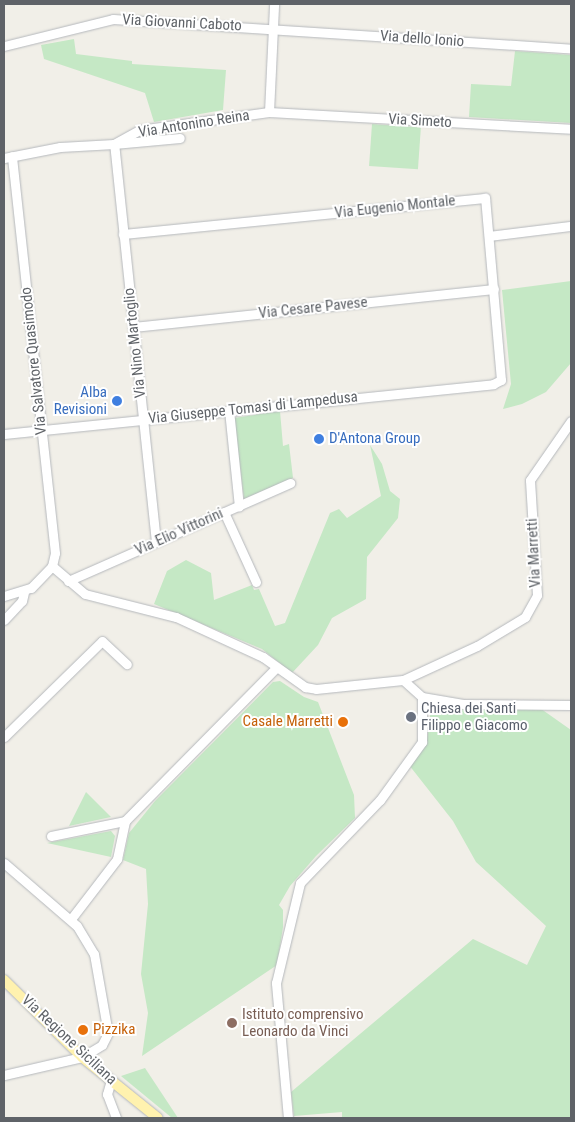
<!DOCTYPE html>
<html>
<head>
<meta charset="utf-8">
<style>
	body { margin:0 }
	#map { position:relative; width:575px; height:1122px; overflow:hidden; background:#f1efe8; font-family:"Roboto Condensed",sans-serif }
	div>[style] { position:absolute }
	[style*='--x'] { left:calc(var(--x)*1px); top:calc(var(--y)*1px); width:calc(var(--w)*1px); rotate:calc(var(--a)*1deg) }
	.green>* { inset:0; background:#c5e8c5; transform-origin:0 0 }
	.roads { filter:drop-shadow(0 0 1px #b5b8bc) drop-shadow(0 0 1px #b5b8bc) }
	.minor>* { height:9px; margin:-4.5px; padding:0 4.5px; transform-origin:4.5px; border-radius:4.5px; background:#fff }
	.major>* { height:10px; margin:-5px; padding:0 5px; transform-origin:5px; border-radius:5px; background:#fff2af }
	.dots>* { width:14px; height:14px; translate:-50% -50%; box-sizing:border-box; border:2px solid #fff; border-radius:50% }
	span { translate:-50% -50%; white-space:nowrap; text-align:center; line-height:1.15; -webkit-text-stroke:4px #fff; paint-order:stroke }
	.street-label { font-size:15px; color:#5f6368 }
	.shop-label { font-size:15px; color:#366cbe }
	.right { translate:-100% -50%; text-align:right }
	.left { translate:0 -50%; text-align:left }
	.worship-label { font-size:15px; color:#5b616d }
	.food-label { font-size:15px; color:#c56008 }
	.education-label { font-size:15px; color:#785e54 }
	.frame { position:absolute; inset:0; border:5px solid #5f6368; pointer-events:none }
</style>
</head>
<body>
<div id="map">
	<div class="green">
		<i style="clip-path:polygon(74px 39px,76px 54px,132px 61px,132px 64px,226px 70px,223px 110px,154px 122px,145px 93px,44px 59px,41px 45px)"></i>
		<i style="clip-path:polygon(515px 51px,571px 55px,571px 123px,469px 117px,471px 84px,511px 86px)"></i>
		<i style="left:372px;top:124px;width:49px;height:42px;rotate:4deg"></i>
		<i style="clip-path:polygon(571px 281px,571px 363px,546px 392px,522px 404px,503px 409px,511px 384px,502px 290px)"></i>
		<i style="clip-path:polygon(280px 411px,283px 446px,289px 444px,293px 478px,244px 499px,234px 418px)"></i>
		<i style="clip-path:polygon(370px 445px,382px 464px,390px 491px,400px 499px,398px 518px,367px 557px,366px 599px,332px 618px,318px 645px,292px 673px,262px 649px,154px 604px,167px 571px,186px 560px,211px 573px,214px 600px,252px 585px,254px 590px,259px 589px,275px 626px,285px 623px,330px 513px,339px 509px,347px 518px,381px 496px)"></i>
		<i style="clip-path:polygon(280px 681px,304px 697px,318px 702px,354px 795px,355px 818px,316px 856px,290px 886px,279px 905px,283px 910px,283px 927px,277px 965px,142px 1056px,148px 1013px,141px 974px,148px 904px,146px 869px,123px 860px,129px 833px,155px 801px,273px 682px)"></i>
		<i style="clip-path:polygon(432px 700px,537px 706px,571px 730px,571px 1118px,342px 1118px,342px 1112px,294px 1116px,291px 1092px,473px 939px,527px 965px,546px 926px,476px 862px,453px 821px,409px 765px,427px 741px)"></i>
		<i style="clip-path:polygon(86px 792px,111px 817px,69px 826px)"></i>
		<i style="clip-path:polygon(111px 831px,115px 836px,111px 857px,47px 843px)"></i>
		<i style="clip-path:polygon(145px 1068px,178px 1118px,172px 1118px,121px 1076px)"></i>
	</div>
	<div class="roads">
		<div class="minor">
			<i style="--x:4;--y:46;--w:112;--a:-13.9"></i>
			<i style="--x:113;--y:19;--w:459;--a:3.7"></i>
			<i style="--x:269;--y:112;--w:108;--a:-87.3"></i>
			<i style="--x:4;--y:158;--w:57;--a:-11.1"></i>
			<i style="--x:60;--y:147;--w:54;--a:-3.2"></i>
			<i style="--x:114;--y:144;--w:29;--a:-29"></i>
			<i style="--x:139;--y:130;--w:131;--a:-7.9"></i>
			<i style="--x:269;--y:112;--w:302;--a:3.2"></i>
			<i style="--x:489;--y:236;--w:83;--a:-7"></i>
			<i style="--x:133;--y:327;--w:363;--a:-6"></i>
			<i style="--x:229;--y:410;--w:97;--a:84.1"></i>
			<i style="--x:4;--y:434;--w:492;--a:-5.8"></i>
			<i style="--x:493;--y:384;--w:9;--a:-27"></i>
			<i style="--x:501;--y:380;--w:183;--a:-95"></i>
			<i style="--x:485;--y:198;--w:364;--a:174.3"></i>
			<i style="--x:224;--y:512;--w:77;--a:65.4"></i>
			<i style="--x:156;--y:542;--w:400;--a:-96"></i>
			<i style="--x:114;--y:144;--w:66;--a:-5.2"></i>
			<i style="--x:52;--y:566;--w:43;--a:40.3"></i>
			<i style="--x:85;--y:594;--w:94;--a:14.2"></i>
			<i style="--x:176;--y:617;--w:96;--a:24.7"></i>
			<i style="--x:263;--y:657;--w:52;--a:35.5"></i>
			<i style="--x:305;--y:687;--w:11;--a:10"></i>
			<i style="--x:316;--y:689;--w:87;--a:-5.9"></i>
			<i style="--x:403;--y:680;--w:81;--a:-24.7"></i>
			<i style="--x:477;--y:646;--w:56;--a:-31.1"></i>
			<i style="--x:525;--y:617;--w:25;--a:-61"></i>
			<i style="--x:537;--y:595;--w:115;--a:-93.5"></i>
			<i style="--x:530;--y:480;--w:72;--a:-55.2"></i>
			<i style="--x:68;--y:581;--w:243;--a:-23.8"></i>
			<i style="--x:4;--y:596;--w:28;--a:-17"></i>
			<i style="--x:31;--y:588;--w:30;--a:-46"></i>
			<i style="--x:52;--y:566;--w:13;--a:-77"></i>
			<i style="--x:55;--y:553;--w:399;--a:-96.2"></i>
			<i style="--x:4;--y:620;--w:26;--a:-47"></i>
			<i style="--x:22;--y:601;--w:9;--a:-77"></i>
			<i style="--x:422;--y:697;--w:43;--a:9.5"></i>
			<i style="--x:464;--y:704;--w:107;--a:0.5"></i>
			<i style="--x:4;--y:737;--w:137;--a:-44.4"></i>
			<i style="--x:102;--y:641;--w:34;--a:43"></i>
			<i style="--x:51;--y:836;--w:76;--a:-11.5"></i>
			<i style="--x:125;--y:821;--w:215;--a:-45.4"></i>
			<i style="--x:4;--y:863;--w:96;--a:40.8"></i>
			<i style="--x:77;--y:926;--w:33;--a:59"></i>
			<i style="--x:94;--y:954;--w:80;--a:80"></i>
			<i style="--x:108;--y:1033;--w:13;--a:117"></i>
			<i style="--x:102;--y:1045;--w:23;--a:149"></i>
			<i style="--x:82;--y:1057;--w:80;--a:167"></i>
			<i style="--x:71;--y:919;--w:76;--a:-52.5"></i>
			<i style="--x:117;--y:859;--w:39;--a:-78"></i>
			<i style="--x:111;--y:1080;--w:15;--a:106"></i>
			<i style="--x:107;--y:1094;--w:26;--a:69"></i>
			<i style="--x:288;--y:1118;--w:136;--a:-95.1"></i>
			<i style="--x:276;--y:983;--w:103;--a:-76.5"></i>
			<i style="--x:300;--y:883;--w:115;--a:-46.1"></i>
			<i style="--x:380;--y:800;--w:72;--a:-54.1"></i>
			<i style="--x:422;--y:742;--w:45;--a:-90"></i>
			<i style="--x:422;--y:697;--w:25;--a:-138"></i>
		</div>
		<div class="major">
			<i style="--x:4;--y:980;--w:110;--a:44.6"></i>
			<i style="--x:82;--y:1057;--w:97;--a:38.8"></i>
		</div>
	</div>
	<div class="dots">
		<i style="left:117px;top:401px;background:#3f7fe0"></i>
		<i style="left:319px;top:439px;background:#3f7fe0"></i>
		<i style="left:411px;top:717px;background:#6b7280"></i>
		<i style="left:343px;top:722px;background:#e8710a"></i>
		<i style="left:232px;top:1023px;background:#8d6e63"></i>
		<i style="left:83px;top:1030px;background:#e8710a"></i>
	</div>
	<div class="street-label">
		<span style="left:182px;top:23px;rotate:3deg">Via Giovanni Caboto</span>
		<span style="left:422px;top:39px;rotate:4deg">Via dello Ionio</span>
		<span style="left:420px;top:121px;rotate:3deg">Via Simeto</span>
		<span style="left:194px;top:124px;rotate:-9deg">Via Antonino Reina</span>
		<span style="left:395px;top:207px;rotate:-6deg">Via Eugenio Montale</span>
		<span style="left:313px;top:308px;rotate:-6deg">Via Cesare Pavese</span>
		<span style="left:135px;top:343px;rotate:-96deg">Via Nino Martoglio</span>
		<span style="left:34px;top:361px;rotate:-96deg">Via Salvatore Quasimodo</span>
		<span style="left:253px;top:408px;rotate:-6deg">Via Giuseppe Tomasi di Lampedusa</span>
		<span style="left:179px;top:532px;rotate:-24deg">Via Elio Vittorini</span>
		<span style="left:534px;top:553px;rotate:-93deg">Via Marretti</span>
		<span style="left:69px;top:1040px;rotate:43deg">Via Regione Siciliana</span>
	</div>
	<div class="shop-label">
		<span class="right" style="left:107px;top:401px">Alba<br>Revisioni</span>
		<span class="left" style="left:329px;top:439px">D'Antona Group</span>
	</div>
	<div class="worship-label">
		<span class="left" style="left:421px;top:717px">Chiesa dei Santi<br>Filippo e Giacomo</span>
	</div>
	<div class="food-label">
		<span class="right" style="left:333px;top:722px">Casale Marretti</span>
		<span class="left" style="left:93px;top:1030px">Pizzika</span>
	</div>
	<div class="education-label">
		<span class="left" style="left:242px;top:1023px">Istituto comprensivo<br>Leonardo da Vinci</span>
	</div>
	<div class="frame"></div>
</div>
</body>
</html>
